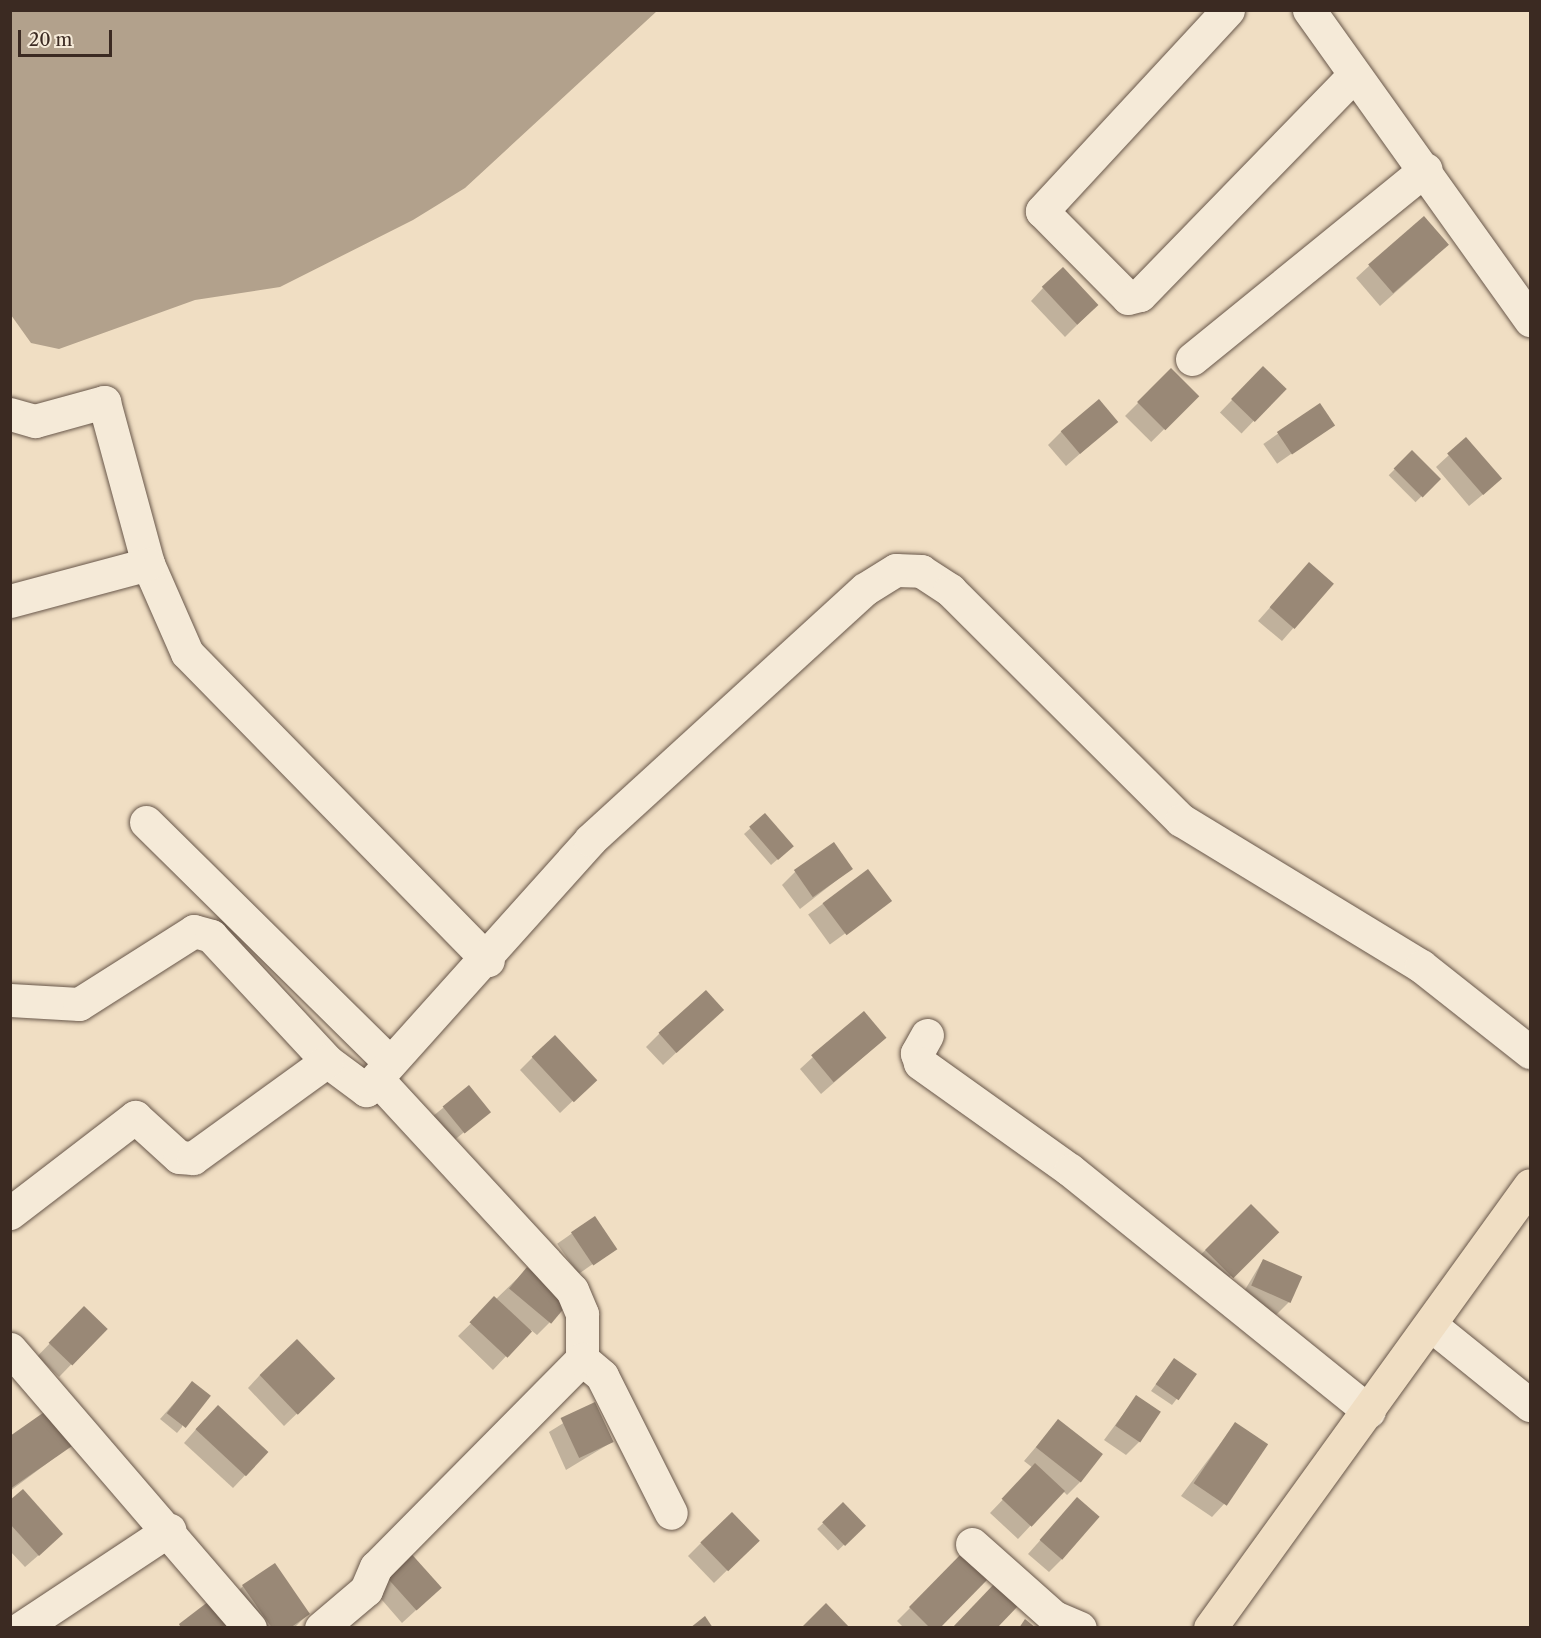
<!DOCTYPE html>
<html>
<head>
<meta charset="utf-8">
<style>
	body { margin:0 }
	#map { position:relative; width:1541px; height:1638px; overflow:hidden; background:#f0dec3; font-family:"Libre Caslon Text",serif }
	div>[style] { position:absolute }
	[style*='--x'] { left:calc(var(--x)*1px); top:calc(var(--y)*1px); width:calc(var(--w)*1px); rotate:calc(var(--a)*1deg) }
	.water>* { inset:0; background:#b2a18c }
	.shadow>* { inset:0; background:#0003; transform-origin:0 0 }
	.building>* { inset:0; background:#998876; transform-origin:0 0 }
	.roads { filter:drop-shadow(0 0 2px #68574a) drop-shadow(0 0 2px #68574a) }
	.minor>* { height:33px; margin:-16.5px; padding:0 16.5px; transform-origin:16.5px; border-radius:16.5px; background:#f5ead8 }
	.major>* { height:33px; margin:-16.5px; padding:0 16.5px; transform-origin:16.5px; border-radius:16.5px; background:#f0dec3 }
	span { translate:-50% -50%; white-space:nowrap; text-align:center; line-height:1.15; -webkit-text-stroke:5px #f5ead8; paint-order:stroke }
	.frame { position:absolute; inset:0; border:12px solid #3b2a22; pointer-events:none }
	.scale { position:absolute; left:18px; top:30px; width:94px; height:27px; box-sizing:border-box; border:3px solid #3b2a22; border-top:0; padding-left:8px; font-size:18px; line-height:21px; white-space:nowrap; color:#3b2a22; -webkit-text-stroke:4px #f5ead8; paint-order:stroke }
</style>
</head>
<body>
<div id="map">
	<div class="water">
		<i style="clip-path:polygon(10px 11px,11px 10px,657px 11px,465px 188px,413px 220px,280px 287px,195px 300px,59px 349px,31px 343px,11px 315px)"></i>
	</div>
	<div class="shadow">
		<i style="clip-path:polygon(1435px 257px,1380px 306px,1356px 278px,1369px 266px)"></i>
		<i style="clip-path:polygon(1043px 288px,1097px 305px,1065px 337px,1031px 301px)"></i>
		<i style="left:1263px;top:368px;width:30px;height:62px;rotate:44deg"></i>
		<i style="left:1171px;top:370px;width:37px;height:65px;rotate:45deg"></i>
		<i style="left:1319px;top:405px;width:24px;height:68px;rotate:55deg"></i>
		<i style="clip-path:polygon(1116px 422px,1066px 466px,1048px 445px,1061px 432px)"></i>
		<i style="left:1412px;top:452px;width:38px;height:33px;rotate:45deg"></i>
		<i style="clip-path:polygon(1449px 455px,1487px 491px,1469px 506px,1436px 467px)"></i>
		<i style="clip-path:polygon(1297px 577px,1332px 584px,1282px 641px,1258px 621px)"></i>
		<i style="clip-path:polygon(765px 815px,786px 852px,771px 865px,744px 834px)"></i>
		<i style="clip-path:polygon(851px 869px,800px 909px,782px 885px,795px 872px)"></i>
		<i style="left:868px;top:871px;width:37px;height:74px;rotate:54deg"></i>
		<i style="clip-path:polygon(709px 1022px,663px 1065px,646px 1047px,659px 1034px)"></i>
		<i style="clip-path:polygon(885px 1038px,821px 1094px,800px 1069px,813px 1057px)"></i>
		<i style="clip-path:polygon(533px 1057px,582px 1092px,560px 1113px,520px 1070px)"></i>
		<i style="left:469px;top:1087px;width:32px;height:51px;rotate:51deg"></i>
		<i style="clip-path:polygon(1251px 1206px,1264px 1245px,1217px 1289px,1192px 1263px)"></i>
		<i style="left:594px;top:1218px;width:37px;height:45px;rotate:55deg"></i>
		<i style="clip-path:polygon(1263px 1260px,1289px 1302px,1276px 1315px,1240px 1298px)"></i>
		<i style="clip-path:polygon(527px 1269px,550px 1322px,537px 1335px,531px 1330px,493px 1370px,458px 1336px)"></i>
		<i style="left:84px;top:1308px;width:30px;height:67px;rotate:44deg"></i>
		<i style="clip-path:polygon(1169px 1366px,1195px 1375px,1172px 1405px,1151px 1391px)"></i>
		<i style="clip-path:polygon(260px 1375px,333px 1379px,284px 1426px,248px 1388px)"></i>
		<i style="clip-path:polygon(187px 1389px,182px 1427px,177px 1433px,160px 1419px)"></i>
		<i style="clip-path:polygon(1136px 1397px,1139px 1442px,1126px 1455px,1104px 1440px)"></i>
		<i style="clip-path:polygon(594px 1404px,612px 1442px,566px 1470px,549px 1432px)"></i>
		<i style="clip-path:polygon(205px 1419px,267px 1452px,233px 1488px,184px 1443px)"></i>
		<i style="clip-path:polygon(1058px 1421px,1080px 1482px,1067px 1495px,1063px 1491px,1018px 1539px,990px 1513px,1033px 1468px,1024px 1461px)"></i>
		<i style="clip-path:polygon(1235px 1424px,1224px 1504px,1212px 1517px,1181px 1496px)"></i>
		<i style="clip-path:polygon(10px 1438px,73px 1444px,10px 1491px)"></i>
		<i style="clip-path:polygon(1077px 1499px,1062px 1559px,1049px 1572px,1028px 1554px)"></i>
		<i style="clip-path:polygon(10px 1502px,48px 1547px,25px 1567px,10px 1551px)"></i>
		<i style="left:843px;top:1504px;width:30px;height:36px;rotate:46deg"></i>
		<i style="clip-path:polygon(757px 1541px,714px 1583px,688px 1556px,701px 1543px)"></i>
		<i style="clip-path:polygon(961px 1557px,938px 1628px,904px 1628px,897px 1621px)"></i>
		<i style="clip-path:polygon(382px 1572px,440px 1588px,402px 1623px,369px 1585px)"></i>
		<i style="clip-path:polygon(243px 1586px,308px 1614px,294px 1628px,251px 1628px,231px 1599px)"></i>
	</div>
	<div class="building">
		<i style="left:1424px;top:216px;width:38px;height:74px;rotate:49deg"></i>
		<i style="left:1063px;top:267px;width:52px;height:29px;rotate:47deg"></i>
		<i style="left:1263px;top:366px;width:33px;height:46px;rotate:44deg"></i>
		<i style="left:1171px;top:368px;width:40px;height:48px;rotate:45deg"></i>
		<i style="left:1099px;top:399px;width:30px;height:50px;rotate:50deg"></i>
		<i style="left:1320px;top:403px;width:27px;height:52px;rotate:56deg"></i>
		<i style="left:1466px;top:437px;width:55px;height:25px;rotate:49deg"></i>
		<i style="left:1412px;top:450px;width:41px;height:26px;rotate:45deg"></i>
		<i style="left:1309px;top:562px;width:33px;height:60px;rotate:41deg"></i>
		<i style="left:765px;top:813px;width:44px;height:21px;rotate:49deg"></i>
		<i style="left:834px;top:842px;width:33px;height:49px;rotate:55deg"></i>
		<i style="left:868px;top:869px;width:40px;height:57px;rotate:53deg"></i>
		<i style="left:706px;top:990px;width:27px;height:64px;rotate:48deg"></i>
		<i style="left:864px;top:1011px;width:35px;height:69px;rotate:50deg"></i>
		<i style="left:555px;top:1035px;width:62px;height:32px;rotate:47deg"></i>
		<i style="left:469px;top:1085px;width:35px;height:34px;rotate:51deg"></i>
		<i style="left:1251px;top:1204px;width:40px;height:65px;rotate:45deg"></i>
		<i style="left:595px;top:1216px;width:40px;height:29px;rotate:56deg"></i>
		<i style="left:1263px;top:1259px;width:43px;height:29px;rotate:24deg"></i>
		<i style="left:527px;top:1267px;width:55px;height:28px;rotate:40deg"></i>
		<i style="left:494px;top:1296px;width:52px;height:36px;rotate:43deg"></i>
		<i style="left:84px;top:1306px;width:33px;height:51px;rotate:44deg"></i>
		<i style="left:297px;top:1339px;width:55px;height:52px;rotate:46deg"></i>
		<i style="left:1174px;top:1358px;width:28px;height:32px;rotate:35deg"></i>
		<i style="left:192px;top:1381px;width:24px;height:41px;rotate:38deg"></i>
		<i style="left:1136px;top:1395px;width:30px;height:37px;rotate:34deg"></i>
		<i style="left:595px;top:1402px;width:44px;height:38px;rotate:65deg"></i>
		<i style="left:218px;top:1405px;width:69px;height:33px;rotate:43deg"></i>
		<i style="clip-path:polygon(50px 1408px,75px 1444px,10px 1489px,10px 1436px)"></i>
		<i style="left:1058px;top:1419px;width:57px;height:36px;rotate:38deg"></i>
		<i style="left:1235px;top:1422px;width:40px;height:74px;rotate:34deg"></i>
		<i style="left:1035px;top:1463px;width:41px;height:49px;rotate:43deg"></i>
		<i style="clip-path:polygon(23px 1489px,63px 1534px,39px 1556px,10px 1524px,10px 1500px)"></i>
		<i style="left:1077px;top:1497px;width:30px;height:57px;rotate:41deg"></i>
		<i style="left:843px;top:1502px;width:33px;height:29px;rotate:46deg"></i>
		<i style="left:732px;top:1512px;width:40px;height:44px;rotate:46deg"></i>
		<i style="left:407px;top:1549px;width:52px;height:34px;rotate:48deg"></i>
		<i style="clip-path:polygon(961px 1554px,987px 1580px,940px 1628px,930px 1628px,909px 1607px)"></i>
		<i style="clip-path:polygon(275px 1563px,310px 1614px,290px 1628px,272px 1628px,242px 1585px)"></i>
		<i style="clip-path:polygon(995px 1583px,1018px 1606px,997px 1628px,952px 1628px)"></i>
		<i style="clip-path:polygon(213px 1598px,236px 1628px,181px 1628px,179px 1624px)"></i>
		<i style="clip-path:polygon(826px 1603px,850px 1628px,801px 1628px)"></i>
		<i style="clip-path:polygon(705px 1616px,713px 1628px,690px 1628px)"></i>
		<i style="clip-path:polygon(1025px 1619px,1036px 1628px,1019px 1628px)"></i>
	</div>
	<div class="roads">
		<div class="minor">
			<i style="--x:1228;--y:10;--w:274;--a:132.8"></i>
			<i style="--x:1042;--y:211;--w:122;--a:45.3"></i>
			<i style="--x:1128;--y:298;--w:12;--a:-14"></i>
			<i style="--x:1140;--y:295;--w:307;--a:-45.8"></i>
			<i style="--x:1309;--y:10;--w:381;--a:54.5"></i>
			<i style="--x:1192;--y:359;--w:301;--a:-39.1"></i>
			<i style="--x:10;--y:414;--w:26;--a:16"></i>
			<i style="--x:35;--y:421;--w:72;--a:-15.4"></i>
			<i style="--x:104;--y:402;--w:168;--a:74.8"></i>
			<i style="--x:148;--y:564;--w:97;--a:66.3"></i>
			<i style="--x:187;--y:653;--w:430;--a:45.6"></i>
			<i style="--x:10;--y:601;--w:143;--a:-15"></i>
			<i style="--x:146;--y:822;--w:342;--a:44.6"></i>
			<i style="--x:10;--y:1000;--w:69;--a:3.3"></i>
			<i style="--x:79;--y:1004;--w:136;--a:-32.4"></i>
			<i style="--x:194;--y:931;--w:18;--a:16"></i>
			<i style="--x:211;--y:936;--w:171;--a:47.1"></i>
			<i style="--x:327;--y:1061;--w:49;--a:36.6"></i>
			<i style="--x:366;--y:1090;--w:336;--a:-48.1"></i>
			<i style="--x:590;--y:840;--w:372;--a:-42.4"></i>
			<i style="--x:865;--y:589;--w:36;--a:-32"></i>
			<i style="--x:896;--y:570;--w:25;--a:2"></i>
			<i style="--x:921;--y:571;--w:35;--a:33"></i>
			<i style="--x:950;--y:590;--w:326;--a:44.9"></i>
			<i style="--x:1181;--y:820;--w:281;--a:31.3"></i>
			<i style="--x:1421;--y:966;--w:139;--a:38.3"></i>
			<i style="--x:927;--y:1035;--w:21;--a:119"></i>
			<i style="--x:917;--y:1053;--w:10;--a:73"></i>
			<i style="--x:920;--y:1063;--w:184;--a:35.5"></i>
			<i style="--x:1070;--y:1170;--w:384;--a:38.9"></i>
			<i style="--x:378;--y:1080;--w:286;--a:47.3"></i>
			<i style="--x:572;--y:1290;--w:26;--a:67"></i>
			<i style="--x:582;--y:1314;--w:45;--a:90"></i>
			<i style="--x:10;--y:1213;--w:158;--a:-37.5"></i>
			<i style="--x:135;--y:1117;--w:59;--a:42.3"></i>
			<i style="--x:179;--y:1157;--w:14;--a:4"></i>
			<i style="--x:193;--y:1158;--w:165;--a:-35.9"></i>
			<i style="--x:1432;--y:1326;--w:126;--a:38.9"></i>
			<i style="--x:10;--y:1349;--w:368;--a:49.3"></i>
			<i style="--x:972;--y:1544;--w:110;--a:41.7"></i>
			<i style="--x:1054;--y:1617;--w:28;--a:23"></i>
			<i style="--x:21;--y:1628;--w:178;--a:-33.5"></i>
			<i style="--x:321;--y:1628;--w:59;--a:-40.2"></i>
			<i style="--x:366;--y:1590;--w:25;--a:-67"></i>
			<i style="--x:376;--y:1567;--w:293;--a:-45.3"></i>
			<i style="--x:582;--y:1359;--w:26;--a:40"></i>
			<i style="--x:602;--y:1376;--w:153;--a:63.3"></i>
		</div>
		<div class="major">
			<i style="--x:1210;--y:1628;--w:546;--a:-54.16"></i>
		</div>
	</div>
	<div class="frame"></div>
	<div class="scale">20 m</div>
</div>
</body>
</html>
